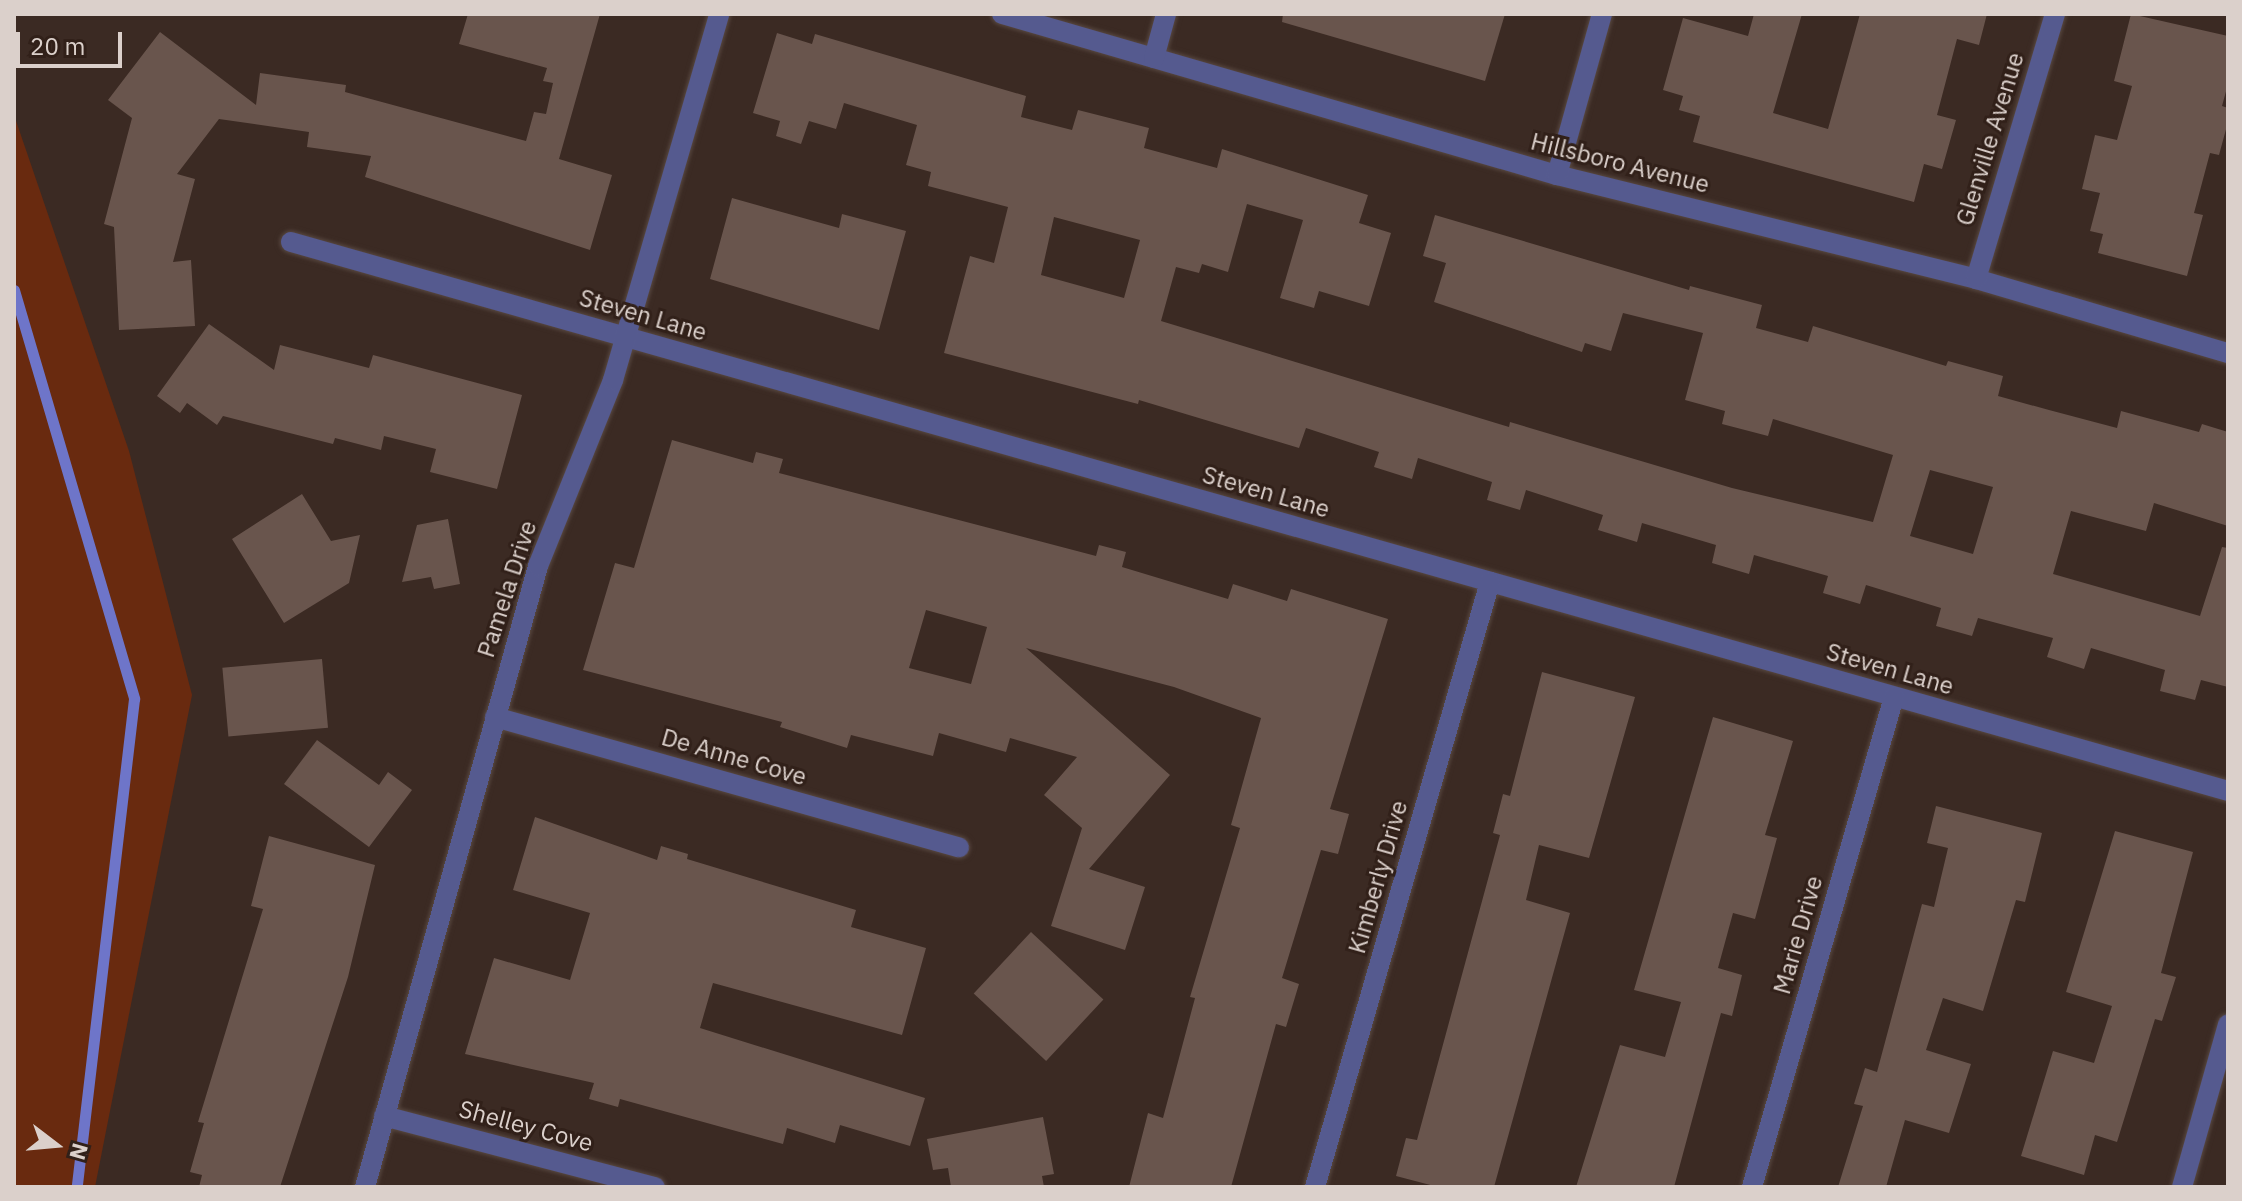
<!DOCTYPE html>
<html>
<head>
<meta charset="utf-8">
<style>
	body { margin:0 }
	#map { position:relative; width:2242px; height:1201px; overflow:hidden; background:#3b2a23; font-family:"IBM Plex Sans",sans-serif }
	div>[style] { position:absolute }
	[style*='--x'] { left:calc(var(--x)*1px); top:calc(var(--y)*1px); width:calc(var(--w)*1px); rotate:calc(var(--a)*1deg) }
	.green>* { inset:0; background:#692a0f }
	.stream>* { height:11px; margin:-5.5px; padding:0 5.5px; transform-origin:5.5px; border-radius:5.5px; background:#6e75c9 }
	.building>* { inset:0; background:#69554d; transform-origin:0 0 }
	.roads { filter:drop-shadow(0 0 2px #584841) drop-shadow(0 0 2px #584841) }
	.minor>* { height:20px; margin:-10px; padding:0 10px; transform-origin:10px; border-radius:10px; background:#555a8f }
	span { translate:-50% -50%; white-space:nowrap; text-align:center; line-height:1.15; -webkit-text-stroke:6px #312019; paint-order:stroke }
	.street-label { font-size:24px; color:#dbd0cb }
	.frame { position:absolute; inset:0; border:16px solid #dbd0cb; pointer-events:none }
	.north { position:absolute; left:16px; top:1105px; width:80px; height:80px; -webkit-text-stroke:6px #312019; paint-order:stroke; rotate:106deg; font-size:22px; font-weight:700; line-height:32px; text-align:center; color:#dbd0cb }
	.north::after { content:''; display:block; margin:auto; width:28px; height:36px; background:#dbd0cb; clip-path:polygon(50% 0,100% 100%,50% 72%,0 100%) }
	.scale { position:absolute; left:16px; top:32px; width:106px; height:36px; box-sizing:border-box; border:4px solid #dbd0cb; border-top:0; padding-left:10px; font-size:24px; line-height:28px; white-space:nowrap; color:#dbd0cb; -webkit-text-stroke:6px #312019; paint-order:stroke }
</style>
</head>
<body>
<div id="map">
	<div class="green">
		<i style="clip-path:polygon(14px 115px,129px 451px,192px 695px,95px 1187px,14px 1187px)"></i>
	</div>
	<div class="stream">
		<i style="--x:14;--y:290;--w:426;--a:73.6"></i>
		<i style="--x:134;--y:699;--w:491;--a:96.7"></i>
	</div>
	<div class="building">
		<i style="clip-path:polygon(468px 14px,600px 14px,559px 159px,612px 175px,590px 250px,365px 177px,371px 156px,307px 147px,309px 132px,219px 119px,177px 174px,195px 179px,173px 262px,191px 260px,195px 326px,119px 330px,114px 227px,104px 224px,132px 118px,108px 100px,160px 32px,256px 105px,260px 73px,346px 85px,345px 92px,526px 141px,534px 112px,546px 114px,553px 83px,543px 81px,547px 68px,459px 44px)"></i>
		<i style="clip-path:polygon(1283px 14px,1505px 14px,1485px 81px,1282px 22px)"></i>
		<i style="clip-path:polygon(1754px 14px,1802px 14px,1773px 113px,1828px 129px,1860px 14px,1987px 14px,1979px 45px,1957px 39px,1937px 115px,1956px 120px,1942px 169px,1924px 164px,1914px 202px,1693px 142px,1700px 116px,1679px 110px,1683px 96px,1663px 90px,1683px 18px,1748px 36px)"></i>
		<i style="clip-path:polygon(2131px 14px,2228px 36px,2228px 84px,2222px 106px,2228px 108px,2228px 122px,2219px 155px,2210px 153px,2194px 213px,2203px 215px,2187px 276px,2098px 253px,2103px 234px,2090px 231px,2100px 193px,2082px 189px,2095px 135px,2117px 140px,2132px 86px,2114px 81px)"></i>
		<i style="clip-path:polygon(evenodd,777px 33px,812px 44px,815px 34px,1026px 96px,1021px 117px,1072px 130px,1078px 110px,1149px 128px,1144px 148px,1217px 168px,1222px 149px,1368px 195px,1359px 223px,1391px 233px,1369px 306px,1319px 291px,1314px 308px,1280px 298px,1303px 220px,1247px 204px,1228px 272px,1202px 264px,1199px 273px,1176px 267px,1161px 321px,1509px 427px,1510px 422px,1732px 488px,1873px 522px,1893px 455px,1773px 419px,1768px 436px,1722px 424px,1725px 411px,1685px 400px,1703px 333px,1623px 313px,1611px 351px,1585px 343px,1582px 352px,1434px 302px,1446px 263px,1423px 256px,1435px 215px,1689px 290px,1690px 286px,1762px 305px,1756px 328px,1808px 342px,1813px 326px,1946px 366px,1948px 361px,2003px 376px,1998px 396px,2049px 410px,2117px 428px,2121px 411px,2199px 432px,2202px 424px,2228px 432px,2228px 526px,2154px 503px,2146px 531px,2071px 511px,2053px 574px,2200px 616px,2222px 547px,2228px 548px,2228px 687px,2201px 680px,2195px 700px,2160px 691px,2165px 670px,2091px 648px,2084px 669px,2047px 657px,2053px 638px,1978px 618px,1972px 636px,1936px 626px,1941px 608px,1866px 585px,1860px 604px,1823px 593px,1828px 576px,1754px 555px,1749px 574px,1712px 563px,1716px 545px,1642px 523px,1637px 542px,1598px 530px,1603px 515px,1526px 490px,1520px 510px,1487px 500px,1492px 482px,1418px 458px,1412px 479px,1374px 467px,1379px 452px,1306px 428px,1299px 448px,1139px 400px,1138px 404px,944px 353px,970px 256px,994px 263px,1008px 207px,928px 186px,931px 172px,906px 165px,917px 125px,844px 103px,836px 129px,809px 121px,801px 144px,776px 136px,780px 121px,753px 113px,777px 33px,1054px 217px,1140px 240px,1124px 298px,1041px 275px,1054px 217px,777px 33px,1930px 470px,1993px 487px,1973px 554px,1910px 536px,1930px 470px)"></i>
		<i style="clip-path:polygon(732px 198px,839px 228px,842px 214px,906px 231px,879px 330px,710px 279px)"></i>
		<i style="clip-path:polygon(209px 324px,274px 370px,280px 345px,369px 368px,373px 355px,522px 395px,497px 489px,430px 472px,436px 449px,384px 436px,381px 450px,335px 438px,333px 444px,223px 416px,217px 425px,187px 403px,180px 413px,157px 396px)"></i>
		<i style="clip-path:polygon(evenodd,672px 440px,753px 463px,756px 452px,783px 459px,779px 473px,1096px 556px,1099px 545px,1126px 552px,1122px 567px,1228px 599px,1233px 584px,1287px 601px,1291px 589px,1388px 619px,1330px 809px,1349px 814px,1338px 854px,1321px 850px,1282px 978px,1299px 984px,1286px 1027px,1276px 1024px,1231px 1187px,1129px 1187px,1148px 1113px,1163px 1118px,1195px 998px,1190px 997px,1240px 828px,1231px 825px,1261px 718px,1174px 687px,1026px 648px,1170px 775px,1089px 869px,1145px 887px,1125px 950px,1051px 926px,1082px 828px,1044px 795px,1077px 757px,1010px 738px,1006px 752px,939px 733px,933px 756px,851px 735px,847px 748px,780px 727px,782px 722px,583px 670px,615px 563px,634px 568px,672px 440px,926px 610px,987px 627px,971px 684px,909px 668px,926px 610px)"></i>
		<i style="clip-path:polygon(302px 494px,331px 541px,360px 535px,349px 583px,284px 623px,232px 539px)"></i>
		<i style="clip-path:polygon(448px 519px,460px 584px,434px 589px,431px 577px,402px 582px,417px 525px)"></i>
		<i style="left:322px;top:659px;width:69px;height:100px;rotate:85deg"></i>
		<i style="clip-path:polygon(1542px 672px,1635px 697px,1589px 858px,1539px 845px,1526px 900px,1570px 913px,1494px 1187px,1438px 1187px,1396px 1176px,1406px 1138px,1417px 1140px,1500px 835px,1493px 833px,1503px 794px,1510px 796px)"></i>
		<i style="clip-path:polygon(1713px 717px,1793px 741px,1765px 835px,1777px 838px,1755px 919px,1733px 913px,1718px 968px,1742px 975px,1732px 1016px,1721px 1013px,1674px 1187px,1576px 1187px,1620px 1045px,1665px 1057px,1681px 1002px,1634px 990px)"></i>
		<i style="clip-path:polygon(317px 740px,379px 785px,388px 772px,412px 790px,369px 847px,284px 784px)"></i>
		<i style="clip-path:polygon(1936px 806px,2042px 833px,2025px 902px,2016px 900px,1983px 1011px,1943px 998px,1926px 1050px,1971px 1064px,1949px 1133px,1905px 1120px,1886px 1187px,1838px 1187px,1863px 1106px,1854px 1104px,1865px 1068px,1877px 1072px,1922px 904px,1934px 907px,1948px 848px,1927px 843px)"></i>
		<i style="clip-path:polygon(535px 817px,657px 860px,661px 846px,688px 854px,687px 859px,856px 910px,851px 927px,926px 948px,902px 1035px,713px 983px,700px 1028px,925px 1098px,910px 1146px,840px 1125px,835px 1143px,787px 1128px,783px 1144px,620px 1099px,618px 1107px,589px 1099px,594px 1083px,465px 1054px,494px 958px,570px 980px,590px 913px,513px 890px)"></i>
		<i style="clip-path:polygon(2115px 831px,2193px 852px,2161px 973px,2176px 977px,2162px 1021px,2155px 1019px,2117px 1142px,2095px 1135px,2084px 1175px,2021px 1156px,2053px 1051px,2094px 1063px,2112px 1006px,2066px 992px)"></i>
		<i style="clip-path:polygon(269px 836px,375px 865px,348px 977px,280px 1187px,199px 1187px,202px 1175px,190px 1172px,204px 1123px,198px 1122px,263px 909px,251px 906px)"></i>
		<i style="left:1031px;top:932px;width:99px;height:84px;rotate:43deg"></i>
		<i style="clip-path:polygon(1043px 1117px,1054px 1174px,1042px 1176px,1044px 1187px,951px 1187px,948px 1168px,933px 1170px,927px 1139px)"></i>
	</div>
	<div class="roads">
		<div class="minor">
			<i style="--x:1002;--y:14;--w:578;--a:16.18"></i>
			<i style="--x:1557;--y:175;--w:432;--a:13.9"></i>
			<i style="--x:1976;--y:279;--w:263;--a:16.4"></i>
			<i style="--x:1154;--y:58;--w:46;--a:-74.7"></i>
			<i style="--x:1557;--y:175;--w:167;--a:-74.4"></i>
			<i style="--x:291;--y:242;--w:2013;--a:15.82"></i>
			<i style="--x:1976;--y:279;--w:277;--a:-73.4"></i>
			<i style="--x:495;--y:717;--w:482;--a:15.7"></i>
			<i style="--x:384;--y:1116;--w:280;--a:14.7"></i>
			<i style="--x:365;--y:1187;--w:645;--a:-74.43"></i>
			<i style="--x:538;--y:566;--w:201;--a:-68"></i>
			<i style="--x:613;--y:380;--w:381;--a:-73.8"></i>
			<i style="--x:1315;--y:1187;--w:630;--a:-73.87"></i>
			<i style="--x:1752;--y:1187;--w:510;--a:-73.84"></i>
			<i style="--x:2182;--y:1187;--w:169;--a:-74.2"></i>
		</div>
	</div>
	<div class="street-label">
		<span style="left:1990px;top:139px;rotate:-73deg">Glenville Avenue</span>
		<span style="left:1620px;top:163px;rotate:14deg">Hillsboro Avenue</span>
		<span style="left:643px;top:315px;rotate:16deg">Steven Lane</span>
		<span style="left:1266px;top:492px;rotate:16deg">Steven Lane</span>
		<span style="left:507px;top:589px;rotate:-72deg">Pamela Drive</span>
		<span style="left:1890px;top:669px;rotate:16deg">Steven Lane</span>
		<span style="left:734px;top:757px;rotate:16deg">De Anne Cove</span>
		<span style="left:1378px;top:877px;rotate:-74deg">Kimberly Drive</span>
		<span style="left:1798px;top:935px;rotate:-74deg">Marie Drive</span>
		<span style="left:526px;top:1126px;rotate:15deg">Shelley Cove</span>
	</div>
	<div class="frame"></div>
	<div class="north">N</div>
	<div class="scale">20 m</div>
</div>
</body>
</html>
